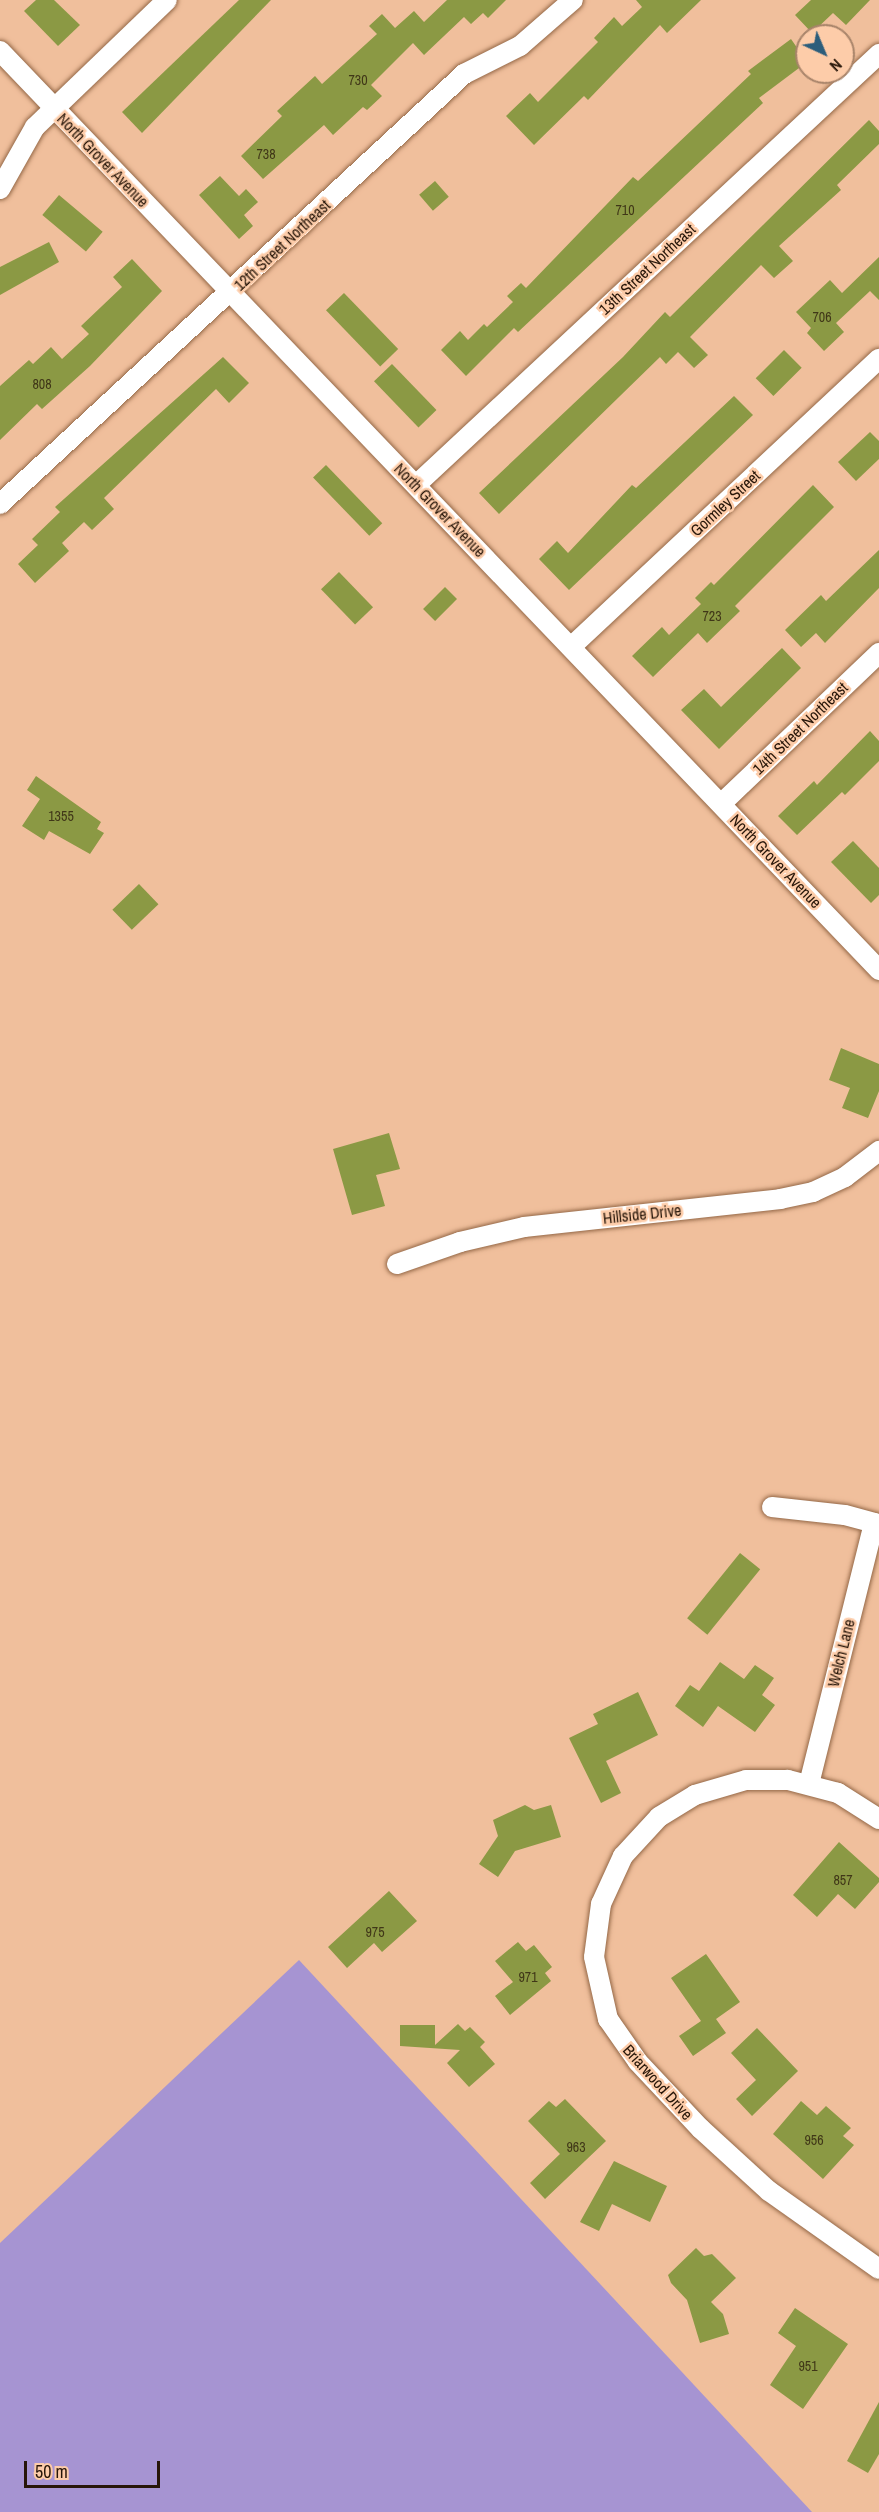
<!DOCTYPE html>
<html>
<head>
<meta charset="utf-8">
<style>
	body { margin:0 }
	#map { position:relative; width:879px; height:2512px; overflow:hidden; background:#f0bf9c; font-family:"Archivo Narrow",sans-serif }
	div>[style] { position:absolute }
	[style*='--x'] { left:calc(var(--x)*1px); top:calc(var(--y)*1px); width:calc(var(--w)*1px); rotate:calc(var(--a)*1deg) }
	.green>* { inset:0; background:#a694d2 }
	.building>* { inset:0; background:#8b9944; transform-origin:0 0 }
	.roads { filter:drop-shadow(0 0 2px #946847) drop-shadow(0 0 2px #946847) }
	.minor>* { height:20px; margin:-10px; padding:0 10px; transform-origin:10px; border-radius:10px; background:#fff }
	span { translate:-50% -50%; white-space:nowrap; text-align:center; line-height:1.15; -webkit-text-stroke:5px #fdcca9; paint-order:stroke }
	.number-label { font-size:14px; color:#403718 }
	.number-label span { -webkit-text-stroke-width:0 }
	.street-label { font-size:16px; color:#271609 }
	.north { position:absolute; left:795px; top:24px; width:60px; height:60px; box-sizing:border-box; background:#fdcca9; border:2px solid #a78369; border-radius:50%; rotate:136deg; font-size:16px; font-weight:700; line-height:24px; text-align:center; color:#271609 }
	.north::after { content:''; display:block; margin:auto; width:21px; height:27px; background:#2c5d7b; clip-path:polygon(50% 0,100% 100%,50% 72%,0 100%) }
	.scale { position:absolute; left:24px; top:2461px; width:136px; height:27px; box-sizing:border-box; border:3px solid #271609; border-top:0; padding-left:8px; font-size:18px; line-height:21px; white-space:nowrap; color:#271609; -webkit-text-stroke:4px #fdcca9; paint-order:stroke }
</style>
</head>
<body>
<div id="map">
	<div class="green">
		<i style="clip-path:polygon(299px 1960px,812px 2512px,0 2512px,0 2243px)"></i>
	</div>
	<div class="building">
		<i style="clip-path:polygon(36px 0,54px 0,80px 25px,58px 46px,24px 11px)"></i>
		<i style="clip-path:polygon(239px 0,271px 0,142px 133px,122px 112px)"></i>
		<i style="clip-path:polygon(447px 0,506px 0,488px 18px,483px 13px,471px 24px,464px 17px,424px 55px,413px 43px,371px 85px,382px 96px,367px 110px,363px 107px,333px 135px,324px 125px,263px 179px,241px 156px,282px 116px,277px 111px,315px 76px,322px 84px,377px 34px,369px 26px,382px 14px,395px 28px,414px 11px,424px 22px)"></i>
		<i style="clip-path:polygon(636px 0,701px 0,667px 33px,660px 25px,588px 100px,584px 96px,534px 145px,506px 116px,530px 93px,538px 102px,598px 42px,594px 38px,614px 17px,622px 26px,642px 7px)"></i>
		<i style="clip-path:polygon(811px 0,870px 0,846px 25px,833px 13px,812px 33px,795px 15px)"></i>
		<i style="clip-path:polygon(791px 39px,807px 62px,759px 98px,763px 103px,518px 332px,514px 328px,466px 376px,441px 350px,460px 331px,468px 340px,484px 324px,487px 327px,513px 302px,507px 296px,521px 283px,526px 288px,633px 177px,638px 181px,751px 74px,748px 71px)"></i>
		<i style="clip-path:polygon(869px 120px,879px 131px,879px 144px,837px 185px,841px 190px,779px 246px,793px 261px,774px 278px,761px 265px,690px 337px,708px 355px,694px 368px,678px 352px,666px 364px,660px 357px,499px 514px,479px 493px,623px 357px,665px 312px,670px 317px)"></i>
		<i style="clip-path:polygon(220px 176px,239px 196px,246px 189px,258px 202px,244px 215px,253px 226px,239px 239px,199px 195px)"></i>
		<i style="left:435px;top:181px;width:21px;height:21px;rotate:49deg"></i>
		<i style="left:59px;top:195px;width:57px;height:26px;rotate:40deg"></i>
		<i style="clip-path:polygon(49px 242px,59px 262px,0 295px,0 267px)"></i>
		<i style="clip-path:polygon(879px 257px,879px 300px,870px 291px,836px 323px,844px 332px,824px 351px,807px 333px,811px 328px,796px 312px,830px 280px,842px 293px)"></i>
		<i style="clip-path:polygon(132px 259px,162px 291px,90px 366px,42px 409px,37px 404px,0 440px,0 386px,29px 360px,33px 364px,51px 347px,62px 359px,89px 334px,81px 326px,122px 287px,113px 277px)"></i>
		<i style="left:344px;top:293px;width:78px;height:25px;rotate:46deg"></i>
		<i style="left:784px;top:350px;width:25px;height:40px;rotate:45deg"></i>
		<i style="clip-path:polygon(223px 357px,249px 383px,229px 403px,216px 389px,104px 498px,114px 509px,92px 530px,84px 522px,62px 543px,69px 551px,35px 583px,18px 564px,38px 545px,32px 539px,60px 512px,55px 507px)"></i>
		<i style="left:392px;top:364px;width:64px;height:25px;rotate:46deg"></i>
		<i style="clip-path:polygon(734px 396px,753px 415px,569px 590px,539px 559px,557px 541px,568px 553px,632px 485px,636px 488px)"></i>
		<i style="clip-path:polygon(870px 432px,879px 441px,879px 459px,856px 481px,838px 462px)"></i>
		<i style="left:326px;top:465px;width:81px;height:18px;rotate:46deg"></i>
		<i style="clip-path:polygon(813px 485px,834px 507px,735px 606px,740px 611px,707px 643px,698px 633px,653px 677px,632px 656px,662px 627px,669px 635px,701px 604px,695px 598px,711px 582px,714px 585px)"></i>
		<i style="clip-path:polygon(879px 550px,879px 588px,825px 643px,816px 633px,801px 647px,785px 630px,821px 595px,826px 601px)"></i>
		<i style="left:339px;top:572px;width:49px;height:25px;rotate:46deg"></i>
		<i style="left:445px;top:587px;width:17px;height:31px;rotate:45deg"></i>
		<i style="clip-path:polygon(782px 648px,801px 668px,719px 749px,681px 710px,704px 689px,721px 707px)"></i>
		<i style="clip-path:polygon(870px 731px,879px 741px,879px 761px,845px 795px,842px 792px,797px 835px,778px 816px,814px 781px,817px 785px)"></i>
		<i style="clip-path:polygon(36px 776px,101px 822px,97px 829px,104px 833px,90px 854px,49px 831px,44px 840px,22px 826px,40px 799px,27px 790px)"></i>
		<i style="clip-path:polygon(853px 841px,879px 868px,879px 895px,871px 903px,831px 862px)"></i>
		<i style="left:139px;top:884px;width:28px;height:37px;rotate:46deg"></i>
		<i style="clip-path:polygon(841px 1048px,879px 1064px,879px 1091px,868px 1118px,842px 1108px,850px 1088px,829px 1080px)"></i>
		<i style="clip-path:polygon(389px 1133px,400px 1169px,376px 1175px,385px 1206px,352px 1215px,333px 1149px)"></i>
		<i style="left:740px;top:1553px;width:26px;height:84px;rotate:39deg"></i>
		<i style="clip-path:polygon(720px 1662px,744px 1679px,755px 1665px,774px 1678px,762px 1695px,775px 1705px,755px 1732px,718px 1706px,703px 1727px,675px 1706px,690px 1685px,699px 1691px)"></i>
		<i style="clip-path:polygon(638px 1692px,658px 1735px,606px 1761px,621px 1793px,601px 1803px,569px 1738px,598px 1724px,593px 1714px)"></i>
		<i style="clip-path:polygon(525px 1805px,534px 1810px,551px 1805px,561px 1837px,515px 1851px,498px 1877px,479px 1864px,498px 1836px,493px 1820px)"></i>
		<i style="clip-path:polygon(839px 1842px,879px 1878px,879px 1882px,855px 1909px,838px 1894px,817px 1917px,793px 1895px)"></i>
		<i style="clip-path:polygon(389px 1891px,417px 1921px,382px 1952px,374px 1943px,347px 1968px,328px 1947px)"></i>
		<i style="clip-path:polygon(518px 1942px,526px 1951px,534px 1945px,552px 1967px,545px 1973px,551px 1981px,510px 2015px,495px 1996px,513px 1982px,495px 1961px)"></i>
		<i style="clip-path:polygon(706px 1954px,740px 2002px,716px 2019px,726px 2033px,693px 2056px,679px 2036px,701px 2021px,671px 1978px)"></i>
		<i style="clip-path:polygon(458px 2024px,465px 2031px,470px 2027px,485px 2042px,480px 2047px,495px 2064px,469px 2087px,447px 2063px,460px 2050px,400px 2046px,400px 2025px,435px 2025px,435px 2045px)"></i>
		<i style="clip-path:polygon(757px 2028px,798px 2071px,752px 2116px,736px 2099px,756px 2080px,731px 2053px)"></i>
		<i style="clip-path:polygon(565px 2099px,606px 2141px,545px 2199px,530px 2183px,560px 2154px,528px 2121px,549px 2101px,556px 2107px)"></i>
		<i style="clip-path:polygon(801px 2101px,817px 2115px,826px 2106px,851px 2128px,843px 2136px,854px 2145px,823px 2179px,773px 2134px)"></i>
		<i style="clip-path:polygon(614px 2161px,667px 2186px,650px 2222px,612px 2204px,599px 2231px,580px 2222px)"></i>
		<i style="clip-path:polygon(696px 2248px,704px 2256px,712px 2254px,736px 2278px,711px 2302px,723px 2314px,729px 2334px,700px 2343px,687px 2300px,671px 2283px,668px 2275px)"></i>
		<i style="clip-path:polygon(795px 2308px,848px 2344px,803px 2409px,770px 2385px,796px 2346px,778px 2333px)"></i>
		<i style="clip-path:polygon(879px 2402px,879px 2454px,868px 2473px,847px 2461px)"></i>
	</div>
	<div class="roads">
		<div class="minor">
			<i style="--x:0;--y:51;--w:1272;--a:46.27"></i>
			<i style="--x:0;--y:189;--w:71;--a:-60.6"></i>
			<i style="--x:35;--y:127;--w:183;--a:-43.9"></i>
			<i style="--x:416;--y:485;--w:633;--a:-42.95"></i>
			<i style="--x:0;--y:504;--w:633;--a:-42.82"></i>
			<i style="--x:464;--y:74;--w:63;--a:-26.6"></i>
			<i style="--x:520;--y:46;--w:70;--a:-41"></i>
			<i style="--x:571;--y:647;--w:422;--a:-43.1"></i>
			<i style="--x:721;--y:804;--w:219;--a:-43.7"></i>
			<i style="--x:397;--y:1264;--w:67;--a:-19.2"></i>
			<i style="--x:460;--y:1242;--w:66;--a:-13.2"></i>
			<i style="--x:524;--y:1227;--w:258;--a:-6.2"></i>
			<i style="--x:780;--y:1199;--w:34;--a:-12"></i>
			<i style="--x:813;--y:1192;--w:35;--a:-25"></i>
			<i style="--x:845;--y:1177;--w:43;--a:-37.4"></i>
			<i style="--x:772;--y:1507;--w:73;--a:6.3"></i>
			<i style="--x:845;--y:1515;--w:35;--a:15"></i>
			<i style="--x:809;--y:1784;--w:269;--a:-76"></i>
			<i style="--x:879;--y:1819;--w:49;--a:-147.6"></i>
			<i style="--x:838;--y:1793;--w:52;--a:-165.4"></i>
			<i style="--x:788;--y:1780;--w:42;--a:180"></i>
			<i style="--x:746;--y:1780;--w:53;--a:163.6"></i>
			<i style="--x:695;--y:1795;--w:42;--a:148.6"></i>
			<i style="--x:659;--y:1817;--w:53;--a:132.7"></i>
			<i style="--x:623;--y:1856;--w:53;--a:114.6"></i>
			<i style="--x:601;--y:1904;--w:53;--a:97.5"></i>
			<i style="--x:594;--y:1957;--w:64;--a:77.3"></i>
			<i style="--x:608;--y:2019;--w:52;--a:55.1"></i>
			<i style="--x:638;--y:2062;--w:92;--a:46.8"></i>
			<i style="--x:701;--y:2129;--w:92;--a:42.4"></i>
			<i style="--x:769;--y:2191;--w:135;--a:35.3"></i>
		</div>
	</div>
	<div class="number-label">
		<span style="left:358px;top:80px">730</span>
		<span style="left:266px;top:154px">738</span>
		<span style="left:625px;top:210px">710</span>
		<span style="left:822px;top:317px">706</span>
		<span style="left:42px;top:384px">808</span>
		<span style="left:712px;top:616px">723</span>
		<span style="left:61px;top:816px">1355</span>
		<span style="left:843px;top:1880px">857</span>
		<span style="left:375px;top:1932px">975</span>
		<span style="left:528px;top:1977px">971</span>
		<span style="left:814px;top:2140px">956</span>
		<span style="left:576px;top:2147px">963</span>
		<span style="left:808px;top:2366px">951</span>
	</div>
	<div class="street-label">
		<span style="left:103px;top:160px;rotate:46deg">North Grover Avenue</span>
		<span style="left:282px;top:245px;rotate:-43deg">12th Street Northeast</span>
		<span style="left:647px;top:269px;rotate:-43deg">13th Street Northeast</span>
		<span style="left:725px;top:503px;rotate:-43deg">Gormley Street</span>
		<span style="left:440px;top:510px;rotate:46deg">North Grover Avenue</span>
		<span style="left:800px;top:728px;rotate:-44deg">14th Street Northeast</span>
		<span style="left:776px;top:861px;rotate:46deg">North Grover Avenue</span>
		<span style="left:642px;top:1214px;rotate:-6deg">Hillside Drive</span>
		<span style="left:841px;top:1653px;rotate:-76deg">Welch Lane</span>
		<span style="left:658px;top:2082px;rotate:48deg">Briarwood Drive</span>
	</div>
	<div class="north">N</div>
	<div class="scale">50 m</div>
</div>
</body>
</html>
